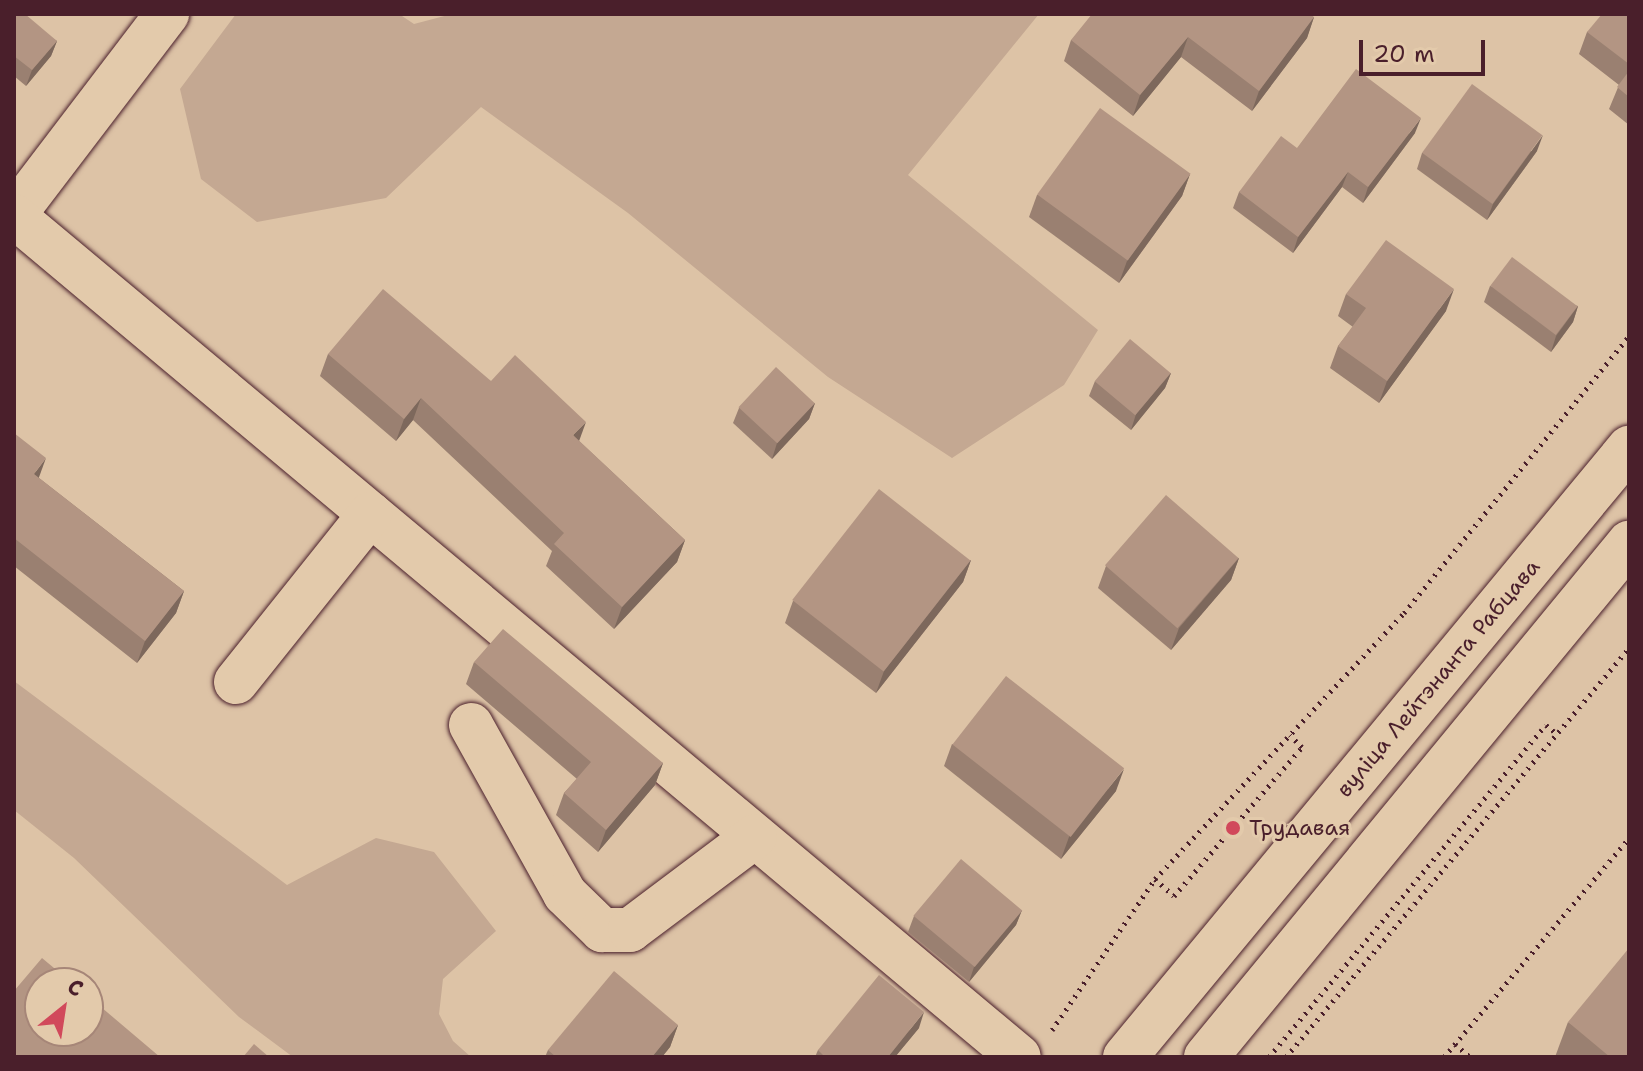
<!DOCTYPE html>
<html>
<head>
<meta charset="utf-8">
<style>
	body { margin:0 }
	#map { position:relative; width:1643px; height:1071px; overflow:hidden; background:#ddc3a6; font-family:"Shantell Sans",sans-serif }
	div>[style] { position:absolute }
	[style*='--x'] { left:calc(var(--x)*1px); top:calc(var(--y)*1px); width:calc(var(--w)*1px); rotate:calc(var(--a)*1deg) }
	.green>* { inset:0; background:#c4a892 }
	.path>* { height:5px; margin-top:-2.5px; transform-origin:0; background:repeating-linear-gradient(90deg,#4a1f2b 0 2px,transparent 0 8px) }
	.roads { filter:drop-shadow(0 0 2px #4a1f2b) drop-shadow(0 0 2px #4a1f2b) }
	.minor>* { height:44px; margin:-22px; padding:0 22px; transform-origin:22px; border-radius:22px; background:#e3caab }
	.highway>* { height:44px; margin:-22px; padding:0 22px; transform-origin:22px; border-radius:22px; background:#e3caab }
	.wall>* { inset:0; background:#9a8071 }
	.shaded-wall>* { inset:0; background:#7d685c }
	.building>* { inset:0; background:#b39583; transform-origin:0 0 }
	.dots>* { width:22px; height:22px; translate:-50% -50%; box-sizing:border-box; border:4px solid #e3caab; border-radius:50% }
	span { translate:-50% -50%; white-space:nowrap; text-align:center; line-height:1.15; -webkit-text-stroke:6px #e3caab; paint-order:stroke }
	.street-label { font-size:22px; color:#4a1f2b }
	.poi-label { font-size:22px; color:#4a1f2b }
	.left { translate:0 -50%; text-align:left }
	.frame { position:absolute; inset:0; border:16px solid #4a1f2b; pointer-events:none }
	.north { position:absolute; left:24px; top:967px; width:80px; height:80px; box-sizing:border-box; background:#e3caab; border:2px solid #a68678; border-radius:50%; rotate:30deg; font-size:22px; font-weight:700; line-height:32px; text-align:center; color:#4a1f2b }
	.north::after { content:''; display:block; margin:auto; width:28px; height:36px; background:#d1495b; clip-path:polygon(50% 0,100% 100%,50% 72%,0 100%) }
	.scale { position:absolute; left:1359px; top:40px; width:126px; height:36px; box-sizing:border-box; border:4px solid #4a1f2b; border-top:0; padding-left:10px; font-size:24px; line-height:28px; white-space:nowrap; color:#4a1f2b; -webkit-text-stroke:6px #e3caab; paint-order:stroke }
</style>
</head>
<body>
<div id="map">
	<div class="green">
		<i style="clip-path:polygon(236px 14px,399px 14px,414px 24px,452px 14px,1039px 14px,908px 175px,1098px 330px,1064px 385px,952px 458px,828px 377px,628px 213px,481px 107px,386px 198px,257px 222px,201px 179px,180px 89px)"></i>
		<i style="clip-path:polygon(14px 681px,287px 885px,376px 838px,434px 852px,496px 931px,443px 979px,439px 1014px,453px 1041px,471px 1057px,293px 1057px,239px 1017px,74px 858px,14px 810px)"></i>
	</div>
	<div class="path">
		<i style="--x:1155;--y:879;--w:25;--a:42"></i>
		<i style="--x:1174;--y:896;--w:196;--a:-49.3"></i>
		<i style="--x:1302;--y:747;--w:17;--a:-135"></i>
		<i style="--x:1052;--y:1030;--w:183;--a:-55.7"></i>
		<i style="--x:1155;--y:879;--w:364;--a:-46.9"></i>
		<i style="--x:1404;--y:613;--w:357;--a:-50.9"></i>
		<i style="--x:1455;--y:1044;--w:20;--a:41"></i>
		<i style="--x:1269;--y:1057;--w:432;--a:-50.2"></i>
		<i style="--x:1546;--y:725;--w:14;--a:39"></i>
		<i style="--x:1286;--y:1057;--w:534;--a:-50.02"></i>
		<i style="--x:1444;--y:1057;--w:287;--a:-49.8"></i>
	</div>
	<div class="roads">
		<div class="minor">
			<i style="--x:14;--y:215;--w:253;--a:-52.7"></i>
			<i style="--x:14;--y:216;--w:1310;--a:39.92"></i>
			<i style="--x:236;--y:682;--w:215;--a:-51.4"></i>
			<i style="--x:471;--y:725;--w:193;--a:60.9"></i>
			<i style="--x:565;--y:894;--w:52;--a:44.2"></i>
			<i style="--x:602;--y:930;--w:28;--a:0"></i>
			<i style="--x:630;--y:930;--w:156;--a:-36.9"></i>
		</div>
		<div class="highway">
			<i style="--x:1125;--y:1057;--w:791;--a:-50.39"></i>
			<i style="--x:1206;--y:1057;--w:666;--a:-50.55"></i>
		</div>
	</div>
	<div class="wall">
		<i style="clip-path:polygon(14px 14px,57px 41px,51px 56px,26px 86px,14px 76px)"></i>
		<i style="clip-path:polygon(1629px 14px,1629px 125px,1609px 109px,1619px 85px,1579px 54px,1587px 32px)"></i>
		<i style="clip-path:polygon(1314px 17px,1307px 38px,1252px 111px,1181px 57px,1133px 116px,1064px 61px,1071px 40px)"></i>
		<i style="clip-path:polygon(1415px 133px,1363px 203px,1342px 187px,1293px 253px,1233px 208px,1239px 192px,1297px 148px)"></i>
		<i style="clip-path:polygon(1537px 151px,1487px 220px,1417px 169px,1422px 153px)"></i>
		<i style="clip-path:polygon(1190px 174px,1182px 196px,1119px 283px,1029px 217px,1037px 195px)"></i>
		<i style="clip-path:polygon(1490px 286px,1578px 306px,1573px 322px,1551px 352px,1484px 302px)"></i>
		<i style="clip-path:polygon(1346px 294px,1446px 311px,1379px 403px,1330px 368px,1338px 346px,1353px 327px,1338px 316px)"></i>
		<i style="clip-path:polygon(328px 354px,491px 381px,579px 441px,685px 540px,677px 562px,614px 629px,546px 566px,552px 551px,413px 420px,396px 441px,320px 376px)"></i>
		<i style="clip-path:polygon(1171px 373px,1165px 388px,1131px 430px,1089px 396px,1095px 381px)"></i>
		<i style="clip-path:polygon(815px 403px,809px 419px,772px 459px,733px 423px,739px 408px)"></i>
		<i style="clip-path:polygon(14px 433px,39px 478px,184px 591px,176px 613px,137px 663px,14px 566px)"></i>
		<i style="clip-path:polygon(1239px 558px,1231px 580px,1171px 650px,1098px 588px,1106px 566px)"></i>
		<i style="clip-path:polygon(971px 560px,963px 582px,876px 693px,785px 623px,793px 601px)"></i>
		<i style="clip-path:polygon(474px 662px,663px 763px,655px 785px,598px 852px,556px 815px,564px 793px,577px 779px,466px 684px)"></i>
		<i style="clip-path:polygon(952px 744px,1116px 791px,1061px 859px,944px 766px)"></i>
		<i style="clip-path:polygon(1022px 910px,1016px 925px,969px 982px,908px 932px,914px 916px)"></i>
		<i style="clip-path:polygon(1568px 1022px,1629px 1057px,1555px 1057px)"></i>
		<i style="clip-path:polygon(678px 1025px,670px 1047px,662px 1057px,545px 1057px,548px 1050px)"></i>
		<i style="clip-path:polygon(919px 1028px,895px 1057px,815px 1057px,818px 1050px)"></i>
	</div>
	<div class="shaded-wall">
		<i style="clip-path:polygon(1314px 17px,1307px 38px,1252px 111px,1259px 91px)"></i>
		<i style="clip-path:polygon(1188px 37px,1181px 57px,1133px 116px,1140px 95px)"></i>
		<i style="clip-path:polygon(57px 41px,51px 56px,26px 86px,32px 70px)"></i>
		<i style="clip-path:polygon(1421px 118px,1415px 133px,1363px 203px,1368px 187px)"></i>
		<i style="clip-path:polygon(1543px 135px,1537px 151px,1487px 220px,1493px 204px)"></i>
		<i style="clip-path:polygon(1348px 172px,1342px 187px,1293px 253px,1298px 237px)"></i>
		<i style="clip-path:polygon(1190px 174px,1182px 196px,1119px 283px,1127px 261px)"></i>
		<i style="clip-path:polygon(1454px 289px,1446px 311px,1379px 403px,1387px 381px)"></i>
		<i style="clip-path:polygon(1578px 306px,1573px 322px,1551px 352px,1556px 336px)"></i>
		<i style="clip-path:polygon(1171px 373px,1165px 388px,1131px 430px,1136px 414px)"></i>
		<i style="clip-path:polygon(421px 398px,413px 420px,396px 441px,404px 419px)"></i>
		<i style="clip-path:polygon(815px 403px,809px 419px,772px 459px,777px 443px)"></i>
		<i style="clip-path:polygon(586px 422px,578px 444px,573px 435px)"></i>
		<i style="clip-path:polygon(46px 458px,38px 480px,34px 474px)"></i>
		<i style="clip-path:polygon(685px 540px,677px 562px,614px 629px,622px 607px)"></i>
		<i style="clip-path:polygon(1239px 558px,1231px 580px,1171px 650px,1179px 628px)"></i>
		<i style="clip-path:polygon(971px 560px,963px 582px,876px 693px,884px 671px)"></i>
		<i style="clip-path:polygon(184px 591px,176px 613px,137px 663px,145px 641px)"></i>
		<i style="clip-path:polygon(663px 763px,655px 785px,598px 852px,606px 830px)"></i>
		<i style="clip-path:polygon(1124px 769px,1116px 791px,1061px 859px,1069px 837px)"></i>
		<i style="clip-path:polygon(1022px 910px,1016px 925px,969px 982px,974px 967px)"></i>
		<i style="clip-path:polygon(924px 1012px,919px 1028px,895px 1057px,888px 1057px)"></i>
		<i style="clip-path:polygon(678px 1025px,670px 1047px,662px 1057px,652px 1057px)"></i>
	</div>
	<div class="building">
		<i style="clip-path:polygon(14px 14px,25px 14px,57px 41px,32px 70px,14px 56px)"></i>
		<i style="clip-path:polygon(1092px 14px,1310px 14px,1314px 17px,1259px 91px,1188px 37px,1140px 95px,1071px 40px)"></i>
		<i style="clip-path:polygon(1602px 14px,1629px 14px,1629px 64px,1587px 32px)"></i>
		<i style="clip-path:polygon(1356px 69px,1421px 118px,1368px 187px,1348px 172px,1298px 237px,1239px 192px,1281px 136px,1297px 148px)"></i>
		<i style="clip-path:polygon(1629px 71px,1629px 97px,1617px 87px)"></i>
		<i style="left:1472px;top:84px;width:87px;height:85px;rotate:36deg"></i>
		<i style="left:1100px;top:108px;width:112px;height:107px;rotate:36deg"></i>
		<i style="clip-path:polygon(1386px 240px,1454px 289px,1387px 381px,1338px 346px,1366px 308px,1346px 294px)"></i>
		<i style="left:1512px;top:257px;width:82px;height:36px;rotate:37deg"></i>
		<i style="clip-path:polygon(383px 289px,491px 381px,515px 355px,586px 422px,573px 435px,685px 540px,622px 607px,554px 544px,564px 533px,421px 398px,404px 419px,328px 354px)"></i>
		<i style="left:1130px;top:339px;width:53px;height:55px;rotate:40deg"></i>
		<i style="left:776px;top:367px;width:53px;height:55px;rotate:43deg"></i>
		<i style="clip-path:polygon(14px 433px,46px 458px,34px 474px,184px 591px,145px 641px,14px 538px)"></i>
		<i style="left:879px;top:489px;width:116px;height:141px;rotate:38deg"></i>
		<i style="left:1166px;top:495px;width:96px;height:93px;rotate:41deg"></i>
		<i style="clip-path:polygon(503px 629px,663px 763px,606px 830px,564px 793px,591px 762px,474px 662px)"></i>
		<i style="left:1006px;top:676px;width:150px;height:87px;rotate:38deg"></i>
		<i style="left:961px;top:859px;width:80px;height:74px;rotate:40deg"></i>
		<i style="clip-path:polygon(1629px 948px,1629px 1057px,1610px 1057px,1568px 1022px)"></i>
		<i style="clip-path:polygon(42px 958px,72px 983px,40px 983px,40px 1031px,88px 1031px,88px 996px,160px 1057px,14px 1057px,14px 991px)"></i>
		<i style="clip-path:polygon(614px 971px,678px 1025px,652px 1057px,556px 1057px,548px 1050px)"></i>
		<i style="clip-path:polygon(879px 975px,924px 1012px,888px 1057px,825px 1057px,818px 1050px)"></i>
		<i style="clip-path:polygon(254px 1044px,269px 1057px,243px 1057px)"></i>
	</div>
	<div class="dots">
		<i style="left:1233px;top:828px;background:#d1495b"></i>
	</div>
	<div class="street-label">
		<span style="left:1438px;top:678px;rotate:-50deg">вуліца Лейтэнанта Рабцава</span>
	</div>
	<div class="poi-label">
		<span class="left" style="left:1249px;top:828px">Трудавая</span>
	</div>
	<div class="frame"></div>
	<div class="north">С</div>
	<div class="scale">20 m</div>
</div>
</body>
</html>
